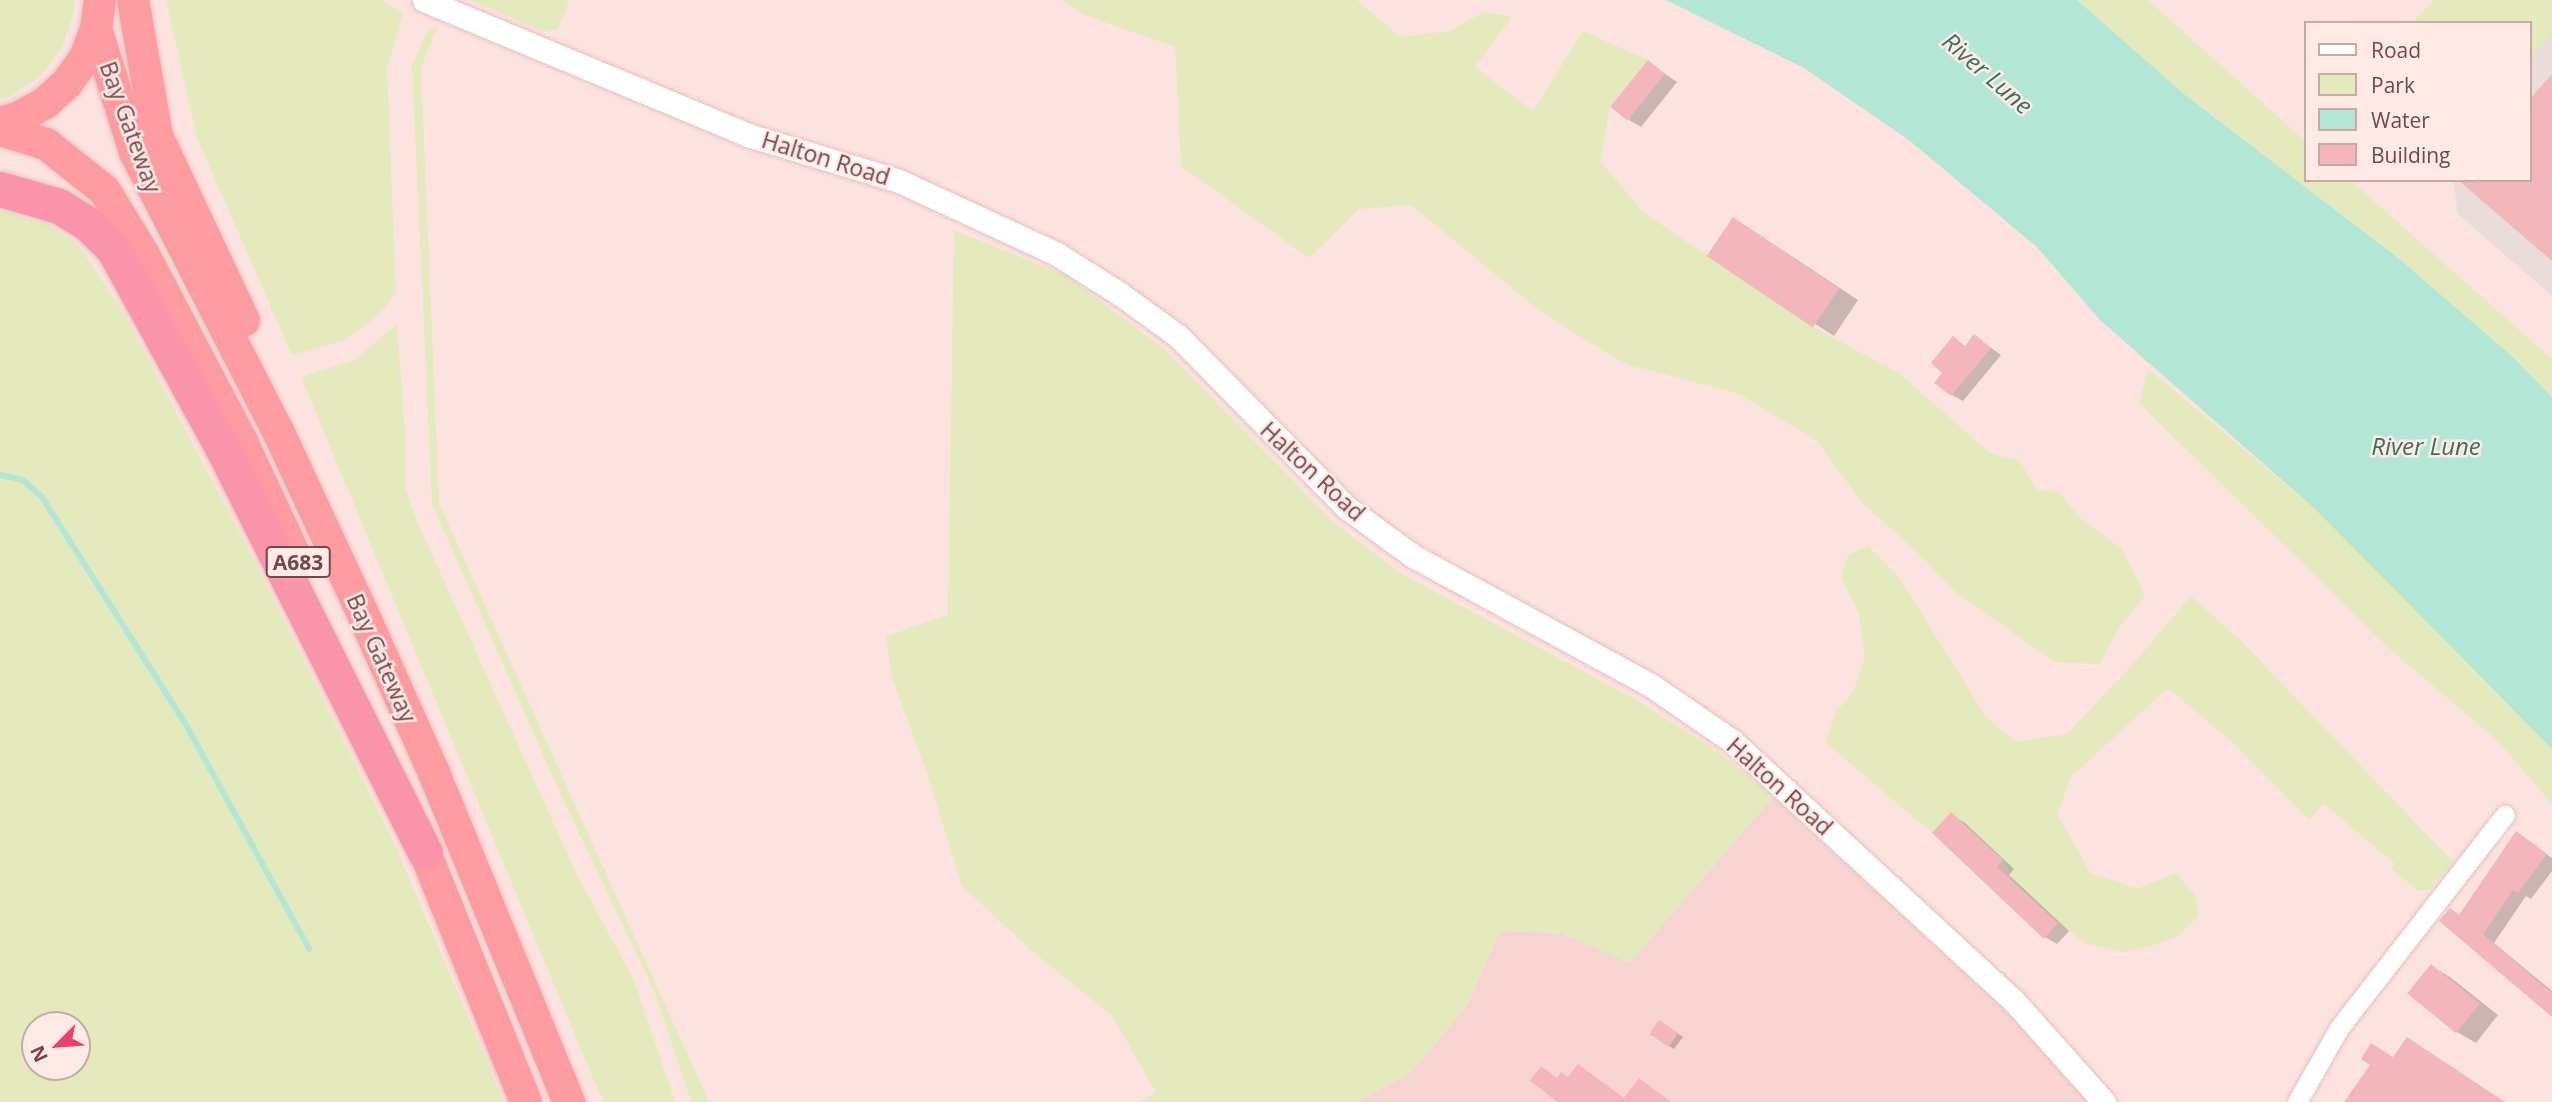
<!DOCTYPE html>
<html>
<head>
<meta charset="utf-8">
<style>
	body { margin:0 }
	#map { position:relative; width:2552px; height:1102px; overflow:hidden; background:#fde3e0; font-family:"Open Sans",sans-serif }
	div>[style] { position:absolute }
	[style*='--x'] { left:calc(var(--x)*1px); top:calc(var(--y)*1px); width:calc(var(--w)*1px); rotate:calc(var(--a)*1deg) }
	.residential>* { inset:0; background:#f7d4d1 }
	.industrial>* { inset:0; background:#ebdcdc }
	.green>* { inset:0; background:#e5eabe }
	.water>* { inset:0; background:#b4e6d6 }
	.shadow>* { inset:0; background:#0003 }
	.stream>* { height:6px; margin:-3px; padding:0 3px; transform-origin:3px; border-radius:3px; background:#b4e6d6 }
	.building>* { inset:0; background:#f3b6bb; transform-origin:0 0 }
	.roads { filter:drop-shadow(0 0 2px #e6c1c1) drop-shadow(0 0 2px #e6c1c1) }
	.minor>* { height:19px; margin:-9.5px; padding:0 9.5px; transform-origin:9.5px; border-radius:9.5px; background:#fff }
	.tertiary>* { height:23px; margin:-11.5px; padding:0 11.5px; transform-origin:11.5px; border-radius:11.5px; background:#fff }
	.trunk>* { height:32px; margin:-16px; padding:0 16px; transform-origin:16px; border-radius:16px; background:#fc9ca0 }
	.motorway>* { height:35px; margin:-17.5px; padding:0 17.5px; transform-origin:17.5px; border-radius:17.5px; background:#fa94aa }
	span { translate:-50% -50%; white-space:nowrap; text-align:center; line-height:1.15; -webkit-text-stroke:5px #ffeae6; paint-order:stroke }
	.shield-label span { padding:2px 5px; background:#ffeae6; border:2px solid; border-radius:5px; -webkit-text-stroke-width:0 }
	.shield-label { font-size:21px; color:#74474c; font-weight:700 }
	.street-label { font-size:23px; color:#74474c }
	.water-label { font-size:24px; color:#387361; font-style:italic }
	.legend { position:absolute; left:2304px; top:21px; width:228px; height:161px; box-sizing:border-box; background:#ffeae6; border:2px solid #c7a9a8; margin:0; padding:9px 12px; list-style:none; font-size:21px; color:#74474c }
	.legend li { display:flex; align-items:center; gap:14px; height:35px }
	.legend b { width:35px; border:2px solid #c7a9a8 }
	.north { position:absolute; left:21px; top:1011px; width:70px; height:70px; box-sizing:border-box; background:#ffeae6; border:2px solid #c7a9a8; border-radius:50%; rotate:245deg; font-size:19px; font-weight:700; line-height:28px; text-align:center; color:#74474c }
	.north::after { content:''; display:block; margin:auto; width:24px; height:32px; background:#eb406b; clip-path:polygon(50% 0,100% 100%,50% 72%,0 100%) }
</style>
</head>
<body>
<div id="map">
	<div class="residential">
		<i style="clip-path:polygon(1773px 797px,2003px 1009px,2088px 1102px,1358px 1102px,1412px 1072px,1468px 1004px,1500px 931px,1561px 933px,1630px 962px)"></i>
	</div>
	<div class="industrial">
		<i style="clip-path:polygon(2552px 0,2552px 296px,2458px 214px,2453px 180px,2529px 180px,2529px 42px)"></i>
	</div>
	<div class="green">
		<i style="clip-path:polygon(0 0,74px 0,74px 12px,63px 46px,41px 76px,11px 96px,0 99px)"></i>
		<i style="clip-path:polygon(166px 0,381px 0,403px 13px,387px 69px,396px 293px,378px 316px,343px 341px,292px 355px,197px 138px)"></i>
		<i style="clip-path:polygon(470px 0,566px 0,569px 2px,558px 29px,544px 32px)"></i>
		<i style="clip-path:polygon(1061px 0,1357px 0,1400px 37px,1450px 31px,1484px 12px,1512px 17px,1475px 67px,1533px 111px,1583px 31px,1648px 60px,1610px 107px,1600px 161px,1644px 213px,1814px 327px,1900px 374px,1990px 453px,2020px 461px,2037px 490px,2059px 492px,2080px 518px,2122px 549px,2145px 596px,2118px 629px,2100px 664px,2055px 662px,1959px 595px,1914px 549px,1861px 502px,1817px 441px,1739px 394px,1626px 364px,1579px 336px,1535px 307px,1411px 205px,1359px 209px,1309px 258px,1181px 166px,1175px 47px,1084px 15px)"></i>
		<i style="clip-path:polygon(2077px 0,2148px 0,2305px 141px,2305px 180px,2350px 180px,2552px 359px,2552px 397px,2514px 358px,2402px 261px,2184px 94px)"></i>
		<i style="clip-path:polygon(2434px 0,2552px 0,2552px 34px,2529px 60px,2529px 23px,2412px 23px)"></i>
		<i style="clip-path:polygon(438px 25px,421px 68px,439px 503px,709px 1102px,691px 1102px,654px 991px,561px 795px,432px 504px,412px 65px,427px 31px)"></i>
		<i style="clip-path:polygon(evenodd,0 210px,49px 225px,77px 243px,125px 315px,258px 568px,396px 847px,504px 1102px,0 1102px,0 210px,35px 1025px,77px 1025px,77px 1067px,35px 1067px,35px 1025px)"></i>
		<i style="clip-path:polygon(954px 230px,1065px 275px,1163px 348px,1336px 524px,1402px 574px,1635px 699px,1717px 751px,1773px 797px,1630px 963px,1561px 933px,1500px 931px,1468px 1004px,1412px 1072px,1358px 1102px,1139px 1102px,1156px 1092px,1112px 1016px,1031px 950px,962px 886px,928px 776px,891px 675px,886px 636px,948px 615px)"></i>
		<i style="clip-path:polygon(397px 324px,406px 446px,405px 488px,415px 517px,577px 875px,633px 978px,675px 1102px,603px 1102px,301px 377px,354px 360px)"></i>
		<i style="clip-path:polygon(2148px 369px,2315px 509px,2552px 749px,2552px 804px,2498px 741px,2393px 652px,2139px 403px)"></i>
		<i style="clip-path:polygon(1868px 546px,1899px 577px,1986px 717px,2016px 742px,2067px 734px,2132px 665px,2191px 596px,2242px 642px,2453px 862px,2430px 889px,2419px 891px,2391px 869px,2395px 864px,2324px 804px,2309px 820px,2233px 743px,2168px 688px,2071px 777px,2057px 814px,2091px 874px,2138px 888px,2176px 873px,2195px 895px,2199px 916px,2177px 937px,2151px 946px,2124px 952px,2087px 944px,2058px 923px,2015px 883px,2003px 860px,1951px 813px,1932px 833px,1825px 742px,1836px 712px,1853px 692px,1865px 656px,1859px 614px,1841px 576px,1848px 555px)"></i>
	</div>
	<div class="water">
		<i style="clip-path:polygon(1666px 0,2077px 0,2184px 94px,2402px 261px,2514px 358px,2552px 397px,2552px 749px,2315px 509px,2100px 320px,2037px 247px,1910px 141px,1804px 68px)"></i>
	</div>
	<div class="shadow">
		<i style="clip-path:polygon(1648px 62px,1677px 82px,1641px 127px,1629px 120px)"></i>
		<i style="clip-path:polygon(1752px 230px,1858px 300px,1834px 336px,1709px 255px)"></i>
		<i style="clip-path:polygon(1975px 336px,2001px 355px,1963px 401px,1952px 395px,1945px 373px,1953px 338px,1966px 347px)"></i>
		<i style="clip-path:polygon(1951px 815px,1964px 822px,2014px 869px,2009px 875px,2069px 931px,2057px 944px,2045px 937px)"></i>
		<i style="clip-path:polygon(2516px 833px,2552px 858px,2552px 871px,2531px 899px,2526px 896px,2494px 943px,2552px 991px,2552px 1014px,2451px 910px,2460px 916px)"></i>
		<i style="clip-path:polygon(2431px 966px,2450px 977px,2498px 1015px,2476px 1043px,2457px 1032px)"></i>
		<i style="clip-path:polygon(1665px 1025px,1683px 1037px,1674px 1049px,1669px 1046px)"></i>
	</div>
	<div class="stream">
		<i style="--x:0;--y:475;--w:24;--a:12"></i>
		<i style="--x:23;--y:480;--w:25;--a:42"></i>
		<i style="--x:42;--y:497;--w:267;--a:57.7"></i>
		<i style="--x:185;--y:723;--w:258;--a:61.2"></i>
	</div>
	<div class="building">
		<i style="left:1648px;top:60px;width:22px;height:60px;rotate:39deg"></i>
		<i style="clip-path:polygon(2552px 74px,2552px 261px,2458px 180px,2529px 180px,2529px 100px)"></i>
		<i style="left:1733px;top:217px;width:128px;height:47px;rotate:34deg"></i>
		<i style="clip-path:polygon(1974px 334px,1991px 348px,1951px 396px,1934px 383px,1942px 373px,1931px 363px,1953px 336px,1965px 346px)"></i>
		<i style="clip-path:polygon(1951px 812px,2003px 860px,1997px 867px,2058px 923px,2044px 939px,1932px 833px)"></i>
		<i style="clip-path:polygon(2516px 831px,2547px 854px,2518px 893px,2513px 890px,2483px 934px,2552px 993px,2552px 1017px,2439px 921px,2450px 908px,2459px 915px)"></i>
		<i style="left:2431px;top:964px;width:63px;height:38px;rotate:39deg"></i>
		<i style="left:1659px;top:1020px;width:23px;height:17px;rotate:34deg"></i>
		<i style="clip-path:polygon(2407px 1037px,2505px 1102px,2344px 1102px,2370px 1065px,2361px 1059px,2371px 1043px,2393px 1057px)"></i>
		<i style="clip-path:polygon(1578px 1064px,1624px 1098px,1639px 1078px,1671px 1102px,1558px 1102px,1530px 1081px,1541px 1066px,1557px 1078px,1561px 1072px,1568px 1077px)"></i>
	</div>
	<div class="roads">
		<div class="minor">
			<i style="--x:2297;--y:1102;--w:85;--a:-60.4"></i>
			<i style="--x:2339;--y:1028;--w:270;--a:-52.1"></i>
		</div>
		<div class="tertiary">
			<i style="--x:424;--y:0;--w:351;--a:22.6"></i>
			<i style="--x:748;--y:135;--w:158;--a:16.9"></i>
			<i style="--x:899;--y:181;--w:174;--a:24.8"></i>
			<i style="--x:1057;--y:254;--w:75;--a:32.4"></i>
			<i style="--x:1120;--y:294;--w:72;--a:35.9"></i>
			<i style="--x:1178;--y:336;--w:240;--a:45.5"></i>
			<i style="--x:1346;--y:507;--w:83;--a:36.2"></i>
			<i style="--x:1413;--y:556;--w:272;--a:28.5"></i>
			<i style="--x:1652;--y:686;--w:97;--a:34.5"></i>
			<i style="--x:1732;--y:741;--w:382;--a:42.7"></i>
			<i style="--x:2013;--y:1000;--w:137;--a:48.3"></i>
		</div>
		<div class="trunk">
			<i style="--x:133;--y:0;--w:138;--a:80"></i>
			<i style="--x:157;--y:136;--w:204;--a:64.8"></i>
			<i style="--x:96;--y:29;--w:129;--a:72.4"></i>
			<i style="--x:135;--y:152;--w:314;--a:62.9"></i>
			<i style="--x:278;--y:431;--w:212;--a:65.1"></i>
			<i style="--x:367;--y:623;--w:164;--a:65.9"></i>
			<i style="--x:434;--y:773;--w:356;--a:67.7"></i>
			<i style="--x:0;--y:123;--w:19;--a:-16"></i>
			<i style="--x:18;--y:118;--w:31;--a:-29"></i>
			<i style="--x:45;--y:103;--w:30;--a:-42"></i>
			<i style="--x:67;--y:83;--w:31;--a:-54"></i>
			<i style="--x:85;--y:58;--w:31;--a:-69"></i>
			<i style="--x:96;--y:29;--w:29;--a:-82"></i>
			<i style="--x:0;--y:130;--w:48;--a:16.9"></i>
			<i style="--x:46;--y:144;--w:75;--a:38.5"></i>
			<i style="--x:105;--y:191;--w:75;--a:58.6"></i>
			<i style="--x:144;--y:255;--w:211;--a:62.3"></i>
			<i style="--x:242;--y:442;--w:135;--a:65"></i>
			<i style="--x:416;--y:830;--w:293;--a:68"></i>
		</div>
		<div class="motorway">
			<i style="--x:0;--y:189;--w:61;--a:16.1"></i>
			<i style="--x:59;--y:206;--w:34;--a:32"></i>
			<i style="--x:88;--y:224;--w:35;--a:44"></i>
			<i style="--x:113;--y:248;--w:229;--a:61.3"></i>
			<i style="--x:223;--y:449;--w:451;--a:63.4"></i>
		</div>
	</div>
	<div class="shield-label">
		<span style="left:298px;top:562px">A683</span>
	</div>
	<div class="street-label">
		<span style="left:131px;top:127px;rotate:70deg">Bay Gateway</span>
		<span style="left:826px;top:158px;rotate:17deg">Halton Road</span>
		<span style="left:1313px;top:471px;rotate:43deg">Halton Road</span>
		<span style="left:382px;top:658px;rotate:66deg">Bay Gateway</span>
		<span style="left:1780px;top:786px;rotate:42deg">Halton Road</span>
	</div>
	<div class="water-label">
		<span style="left:1988px;top:73px;rotate:41deg">River Lune</span>
		<span style="left:2426px;top:446px">River Lune</span>
	</div>
	<ul class="legend">
	<li><b style="height:9px;background:#fff"></b>Road</li>
	<li><b style="height:19px;background:#e5eabe"></b>Park</li>
	<li><b style="height:19px;background:#b4e6d6"></b>Water</li>
	<li><b style="height:19px;background:#f3b6bb"></b>Building</li>
	</ul>
	<div class="north">N</div>
</div>
</body>
</html>
